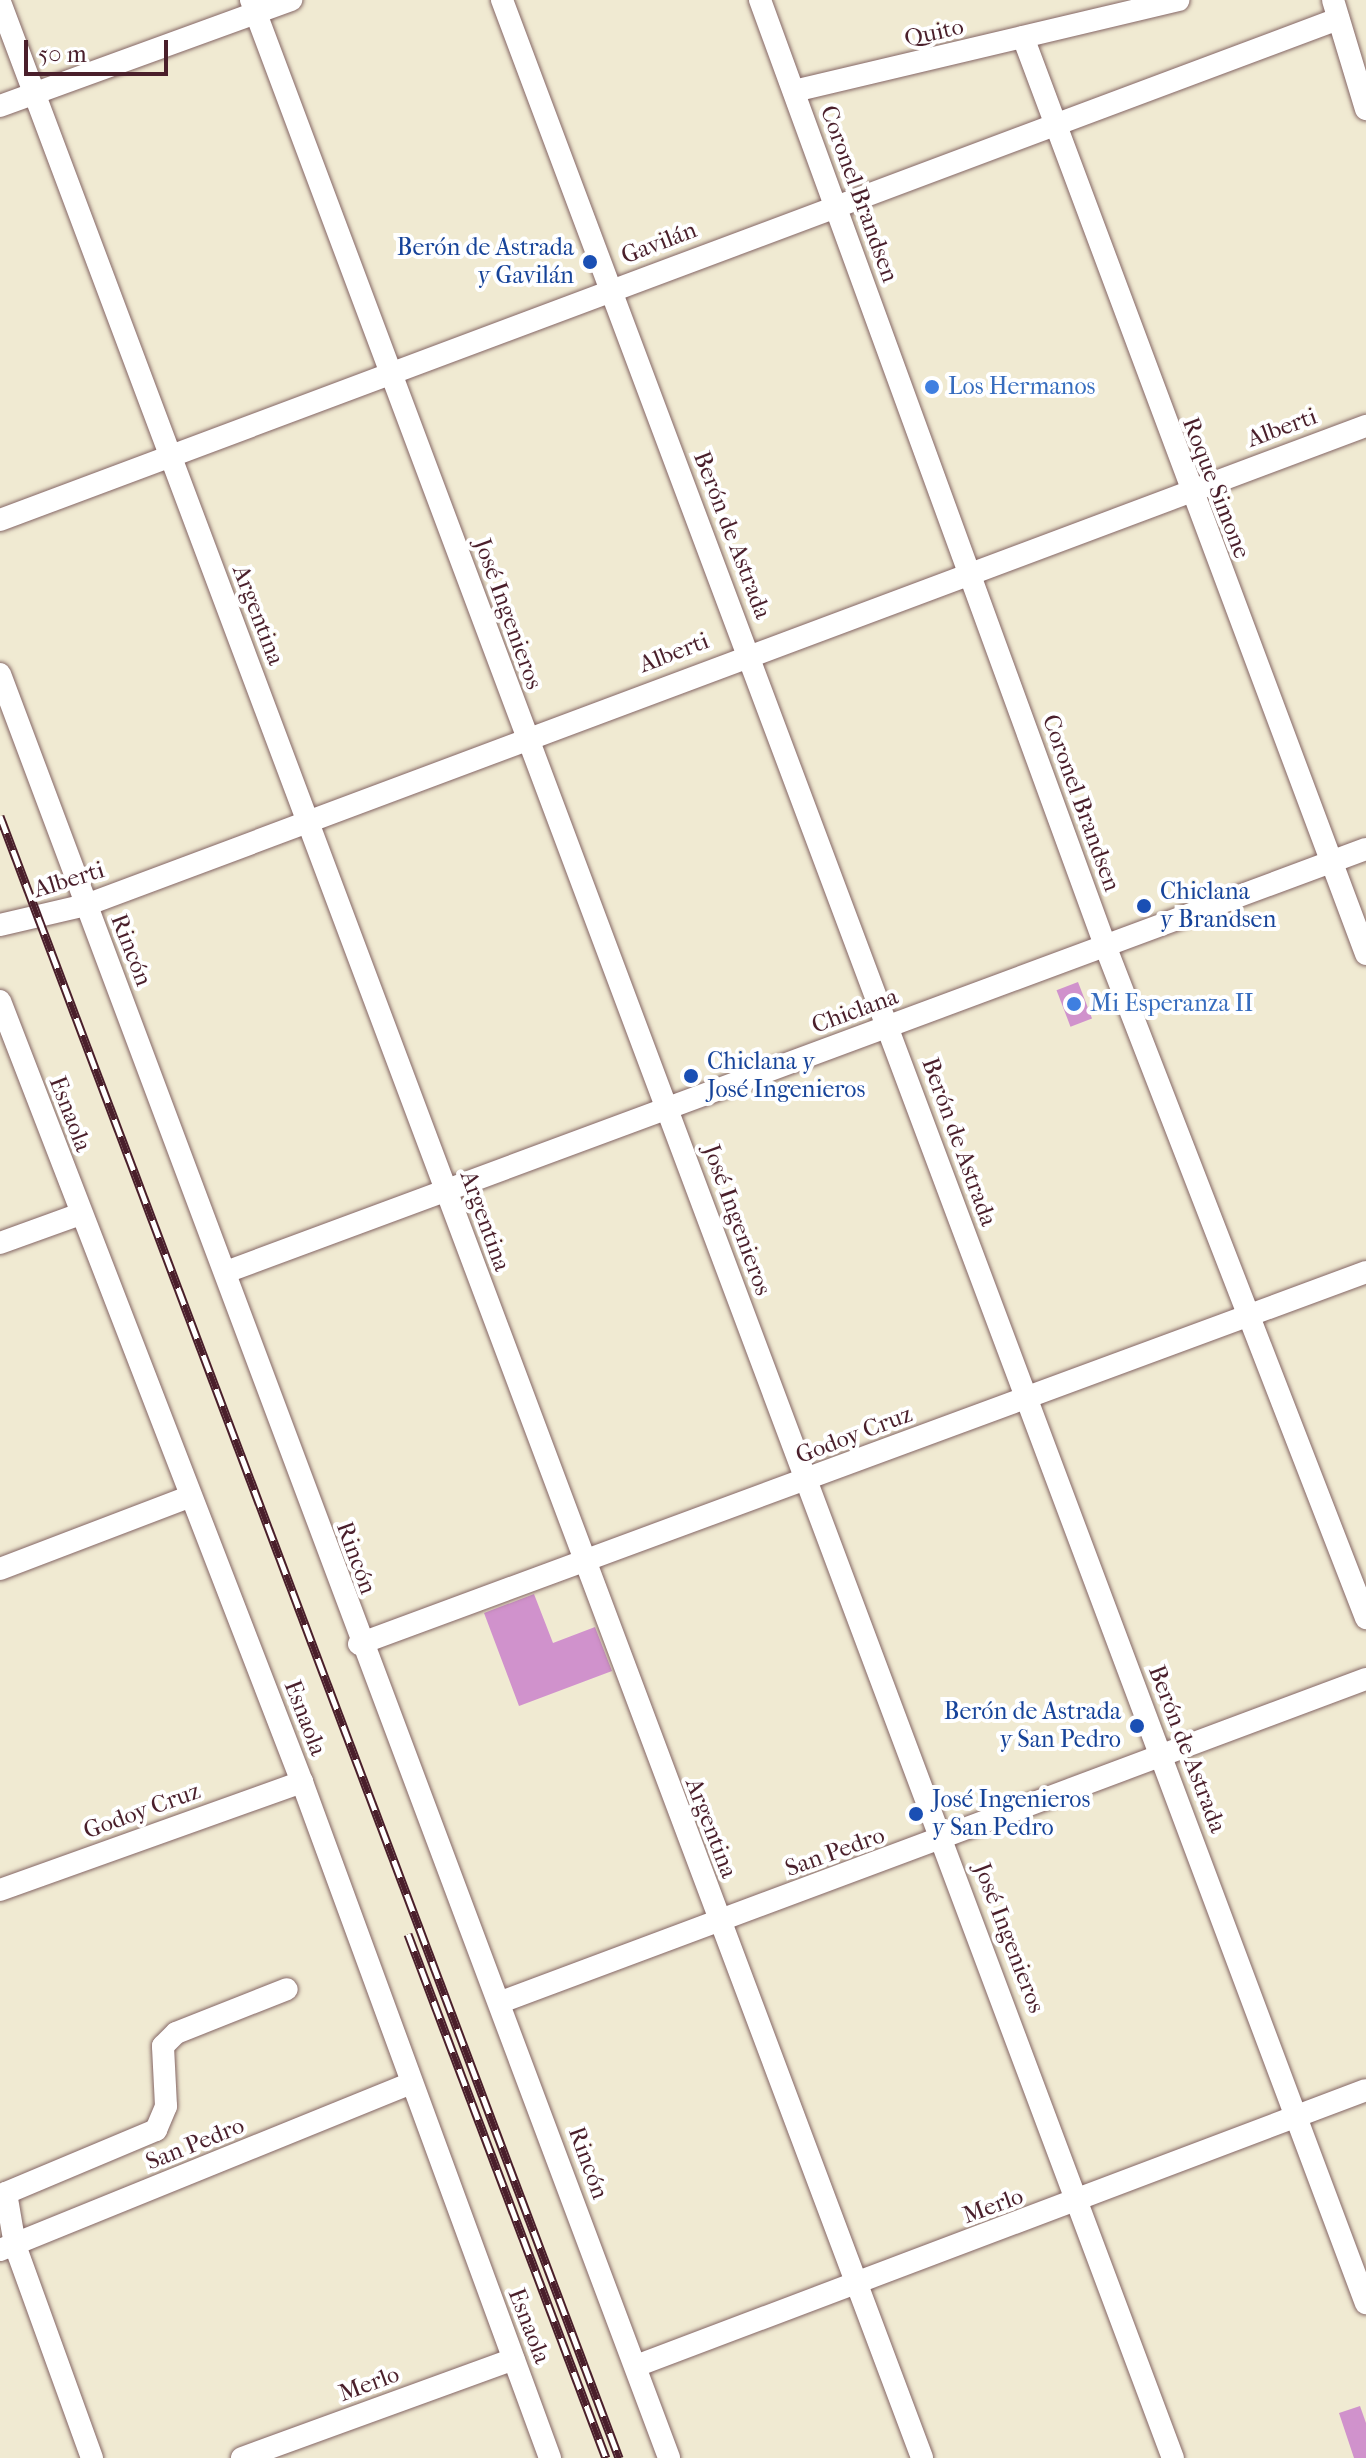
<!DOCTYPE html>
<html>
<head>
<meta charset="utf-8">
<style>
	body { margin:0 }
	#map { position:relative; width:1366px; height:2458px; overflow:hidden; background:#f0ead2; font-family:"IM FELL French Canon",serif }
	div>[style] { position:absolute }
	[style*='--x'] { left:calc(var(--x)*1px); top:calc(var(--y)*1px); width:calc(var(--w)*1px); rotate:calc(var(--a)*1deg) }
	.building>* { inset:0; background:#d092cc; transform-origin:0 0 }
	.roads { filter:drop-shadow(0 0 2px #846665) drop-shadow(0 0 2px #846665) }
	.minor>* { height:22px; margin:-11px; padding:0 11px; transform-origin:11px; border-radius:11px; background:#fff }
	.rail>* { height:9px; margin-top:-4.5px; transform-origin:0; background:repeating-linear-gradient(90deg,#fff 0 18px,#4a1f2b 0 36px); box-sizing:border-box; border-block:2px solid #4a1f2b }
	.dots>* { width:22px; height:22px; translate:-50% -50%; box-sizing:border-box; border:4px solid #fff; border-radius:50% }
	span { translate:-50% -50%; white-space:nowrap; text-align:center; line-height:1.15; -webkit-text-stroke:8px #fff; paint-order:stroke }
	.street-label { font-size:24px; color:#4a1f2b }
	.transit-label { font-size:24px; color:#164399 }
	.right { translate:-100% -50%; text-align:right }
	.left { translate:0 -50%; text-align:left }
	.shop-label { font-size:24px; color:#366cbe }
	.scale { position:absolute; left:24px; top:40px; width:144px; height:36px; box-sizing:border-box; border:4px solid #4a1f2b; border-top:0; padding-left:10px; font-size:24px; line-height:28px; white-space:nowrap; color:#4a1f2b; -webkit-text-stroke:6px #fff; paint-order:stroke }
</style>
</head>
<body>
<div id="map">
	<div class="building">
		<i style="left:1078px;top:982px;width:39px;height:23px;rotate:69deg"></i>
		<i style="clip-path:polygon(534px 1594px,553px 1643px,595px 1627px,612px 1671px,519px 1706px,484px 1613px)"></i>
		<i style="clip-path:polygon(1360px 2406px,1366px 2423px,1366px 2458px,1354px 2458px,1339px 2413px)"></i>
	</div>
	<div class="roads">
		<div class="minor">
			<i style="--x:251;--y:0;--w:2625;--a:69.44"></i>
			<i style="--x:502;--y:0;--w:2460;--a:69.44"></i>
			<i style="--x:760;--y:0;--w:1009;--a:69.95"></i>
			<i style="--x:1106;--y:948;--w:719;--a:68.79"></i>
			<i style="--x:1333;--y:0;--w:114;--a:73.2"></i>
			<i style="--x:0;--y:2;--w:2623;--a:69.42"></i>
			<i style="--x:1023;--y:37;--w:979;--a:69.49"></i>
			<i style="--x:794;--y:91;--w:395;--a:-13.3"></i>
			<i style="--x:0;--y:106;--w:310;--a:-20"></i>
			<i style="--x:0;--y:520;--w:1429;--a:-20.53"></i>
			<i style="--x:0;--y:674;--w:1905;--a:69.44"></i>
			<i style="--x:0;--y:925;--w:88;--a:-13.1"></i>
			<i style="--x:86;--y:905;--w:1367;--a:-20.52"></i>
			<i style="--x:0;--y:1001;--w:837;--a:68.86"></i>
			<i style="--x:302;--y:1782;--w:720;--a:69.85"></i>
			<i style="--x:0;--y:1243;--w:85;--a:-19.9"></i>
			<i style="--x:226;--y:1272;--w:1216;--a:-20.36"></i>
			<i style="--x:0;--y:1569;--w:204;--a:-20.9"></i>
			<i style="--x:359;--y:1644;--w:1074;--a:-20.27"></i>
			<i style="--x:0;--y:1890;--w:321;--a:-19.7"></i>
			<i style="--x:501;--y:2002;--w:923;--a:-20.48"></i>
			<i style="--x:0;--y:2250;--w:441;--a:-22.1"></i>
			<i style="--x:636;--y:2366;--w:780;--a:-20.71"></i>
			<i style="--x:92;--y:2458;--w:226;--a:-109.9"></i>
			<i style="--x:15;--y:2245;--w:53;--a:-99.8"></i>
			<i style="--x:6;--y:2193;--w:163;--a:-22.8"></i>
			<i style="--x:156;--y:2130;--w:26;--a:-67"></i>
			<i style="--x:166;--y:2106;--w:60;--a:-92.9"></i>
			<i style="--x:163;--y:2046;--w:18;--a:-45"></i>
			<i style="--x:176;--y:2033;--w:119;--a:-21.6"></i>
			<i style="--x:242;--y:2458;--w:289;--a:-20"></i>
		</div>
	</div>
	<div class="rail">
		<i style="--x:0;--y:816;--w:1755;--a:69.34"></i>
		<i style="--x:408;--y:1934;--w:560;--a:69.3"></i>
	</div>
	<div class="dots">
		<i style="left:590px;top:262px;background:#1a4fb4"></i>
		<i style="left:932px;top:387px;background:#3f7fe0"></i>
		<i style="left:1144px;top:906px;background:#1a4fb4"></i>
		<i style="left:1074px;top:1004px;background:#3f7fe0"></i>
		<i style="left:691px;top:1076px;background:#1a4fb4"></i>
		<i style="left:1137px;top:1726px;background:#1a4fb4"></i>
		<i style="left:916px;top:1814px;background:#1a4fb4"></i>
	</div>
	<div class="street-label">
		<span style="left:934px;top:33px;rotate:-13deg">Quito</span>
		<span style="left:859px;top:194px;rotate:70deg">Coronel Brandsen</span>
		<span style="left:659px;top:243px;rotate:-21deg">Gavilán</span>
		<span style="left:1282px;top:428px;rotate:-20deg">Alberti</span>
		<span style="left:1216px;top:488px;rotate:69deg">Roque Simone</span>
		<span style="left:732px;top:535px;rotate:69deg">Berón de Astrada</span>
		<span style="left:508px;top:614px;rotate:70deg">José Ingenieros</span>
		<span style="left:258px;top:615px;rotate:69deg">Argentina</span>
		<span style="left:674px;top:653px;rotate:-21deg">Alberti</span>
		<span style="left:1081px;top:803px;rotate:70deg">Coronel Brandsen</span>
		<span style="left:69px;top:880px;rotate:-17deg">Alberti</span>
		<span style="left:131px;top:950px;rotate:69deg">Rincón</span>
		<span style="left:855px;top:1011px;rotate:-20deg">Chiclana</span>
		<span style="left:70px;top:1114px;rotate:69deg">Esnaola</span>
		<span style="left:959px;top:1142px;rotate:70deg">Berón de Astrada</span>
		<span style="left:737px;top:1220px;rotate:70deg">José Ingenieros</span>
		<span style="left:485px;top:1221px;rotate:70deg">Argentina</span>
		<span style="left:854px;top:1435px;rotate:-21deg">Godoy Cruz</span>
		<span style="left:356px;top:1558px;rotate:70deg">Rincón</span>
		<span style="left:305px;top:1718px;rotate:69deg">Esnaola</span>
		<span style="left:1187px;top:1749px;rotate:69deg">Berón de Astrada</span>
		<span style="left:142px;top:1811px;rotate:-20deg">Godoy Cruz</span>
		<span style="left:711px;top:1828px;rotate:69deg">Argentina</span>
		<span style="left:835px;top:1852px;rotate:-20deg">San Pedro</span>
		<span style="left:1009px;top:1938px;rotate:69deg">José Ingenieros</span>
		<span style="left:195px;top:2144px;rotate:-22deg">San Pedro</span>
		<span style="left:588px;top:2163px;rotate:70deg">Rincón</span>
		<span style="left:993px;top:2206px;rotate:-20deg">Merlo</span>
		<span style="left:529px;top:2326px;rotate:69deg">Esnaola</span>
		<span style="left:369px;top:2384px;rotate:-20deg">Merlo</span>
	</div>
	<div class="transit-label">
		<span class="right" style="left:574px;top:262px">Berón de Astrada<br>y Gavilán</span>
		<span class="left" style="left:1160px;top:906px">Chiclana<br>y Brandsen</span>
		<span class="left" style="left:707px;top:1076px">Chiclana y<br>José Ingenieros</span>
		<span class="right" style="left:1121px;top:1726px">Berón de Astrada<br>y San Pedro</span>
		<span class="left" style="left:932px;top:1814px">José Ingenieros<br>y San Pedro</span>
	</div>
	<div class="shop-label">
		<span class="left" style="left:948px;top:387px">Los Hermanos</span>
		<span class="left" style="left:1090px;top:1004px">Mi Esperanza II</span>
	</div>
	<div class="scale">50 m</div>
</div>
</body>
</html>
